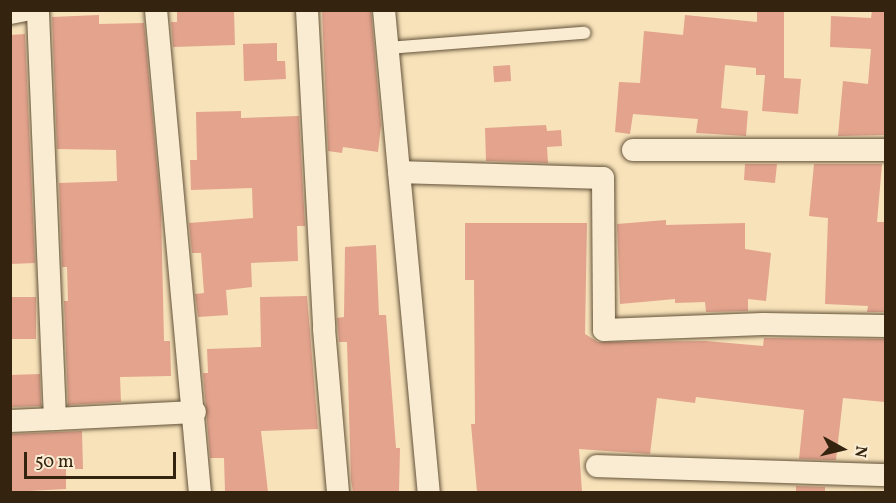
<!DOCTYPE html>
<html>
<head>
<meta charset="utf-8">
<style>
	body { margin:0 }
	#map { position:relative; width:896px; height:503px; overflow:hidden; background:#f7e2ba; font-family:Vollkorn,serif }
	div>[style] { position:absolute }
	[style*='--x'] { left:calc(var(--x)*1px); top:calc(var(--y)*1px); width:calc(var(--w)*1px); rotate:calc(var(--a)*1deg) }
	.building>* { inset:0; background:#e3a38d; transform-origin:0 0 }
	.roads { filter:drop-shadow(0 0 2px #64533a) drop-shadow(0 0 2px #64533a) }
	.lane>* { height:12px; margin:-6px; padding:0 6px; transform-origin:6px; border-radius:6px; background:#faecd2 }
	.street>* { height:22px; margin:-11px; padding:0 11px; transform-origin:11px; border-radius:11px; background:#faecd2 }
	span { translate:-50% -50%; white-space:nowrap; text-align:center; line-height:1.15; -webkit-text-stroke:6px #faecd2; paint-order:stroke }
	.frame { position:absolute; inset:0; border:12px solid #33230f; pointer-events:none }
	.north { position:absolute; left:812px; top:419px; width:60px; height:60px; -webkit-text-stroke:4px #faecd2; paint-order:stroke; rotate:98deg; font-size:16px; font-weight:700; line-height:24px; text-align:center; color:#33230f }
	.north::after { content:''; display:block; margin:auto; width:21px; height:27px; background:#33230f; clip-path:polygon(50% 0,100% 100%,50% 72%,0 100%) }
	.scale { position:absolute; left:24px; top:452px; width:152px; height:27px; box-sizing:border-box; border:3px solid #33230f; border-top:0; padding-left:8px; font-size:18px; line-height:21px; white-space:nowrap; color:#33230f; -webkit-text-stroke:4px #faecd2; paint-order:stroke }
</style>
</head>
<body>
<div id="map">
	<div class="building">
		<i style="clip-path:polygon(322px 10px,371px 10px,381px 125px,378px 152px,343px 147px,342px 153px,328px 151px)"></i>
		<i style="clip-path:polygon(872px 10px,885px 10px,885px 135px,838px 136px,843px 81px,868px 84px,871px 49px,830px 47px,831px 16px,871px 18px)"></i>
		<i style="clip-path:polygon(234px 11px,235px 45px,173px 47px,171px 22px,177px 22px,177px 12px)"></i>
		<i style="clip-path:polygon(757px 11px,784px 12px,784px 78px,801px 79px,798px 114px,762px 111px,765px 75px,756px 75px,756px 68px,725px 65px,721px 108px,748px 111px,746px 136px,696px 133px,698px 119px,633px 114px,630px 134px,615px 132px,619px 82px,640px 83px,644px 31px,683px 35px,685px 15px,757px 22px)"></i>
		<i style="clip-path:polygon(99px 15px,99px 24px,144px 23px,161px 209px,164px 341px,170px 341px,171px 376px,120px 377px,121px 402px,68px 405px,64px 301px,68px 301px,67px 267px,62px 267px,59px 183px,117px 181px,116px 150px,57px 149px,52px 17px)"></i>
		<i style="clip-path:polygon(25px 34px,35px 263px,10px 264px,10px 35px)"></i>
		<i style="clip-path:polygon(277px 43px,277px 61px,285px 61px,286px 79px,244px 81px,243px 44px)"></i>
		<i style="left:510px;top:65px;width:16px;height:17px;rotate:86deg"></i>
		<i style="clip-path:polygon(241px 111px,241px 118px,299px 116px,305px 226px,297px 226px,298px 261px,251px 263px,252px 287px,226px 290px,228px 315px,198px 317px,195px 294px,204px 293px,201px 253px,192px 253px,189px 223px,253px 218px,252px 188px,191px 190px,190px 160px,197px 160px,196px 112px)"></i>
		<i style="clip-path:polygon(546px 125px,547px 131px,561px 130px,562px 146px,547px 147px,548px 163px,486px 161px,485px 128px)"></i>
		<i style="clip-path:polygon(745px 164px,777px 164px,775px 183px,744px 180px)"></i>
		<i style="clip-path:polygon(814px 164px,882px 164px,877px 222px,885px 222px,885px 312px,867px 312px,868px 306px,825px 304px,828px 218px,809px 216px)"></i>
		<i style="clip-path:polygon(666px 220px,666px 225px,745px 223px,745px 249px,771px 253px,766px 301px,748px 299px,748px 311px,706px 312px,705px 302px,675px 303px,675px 299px,620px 304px,617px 224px)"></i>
		<i style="clip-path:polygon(465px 223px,587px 223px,585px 334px,598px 342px,706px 341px,763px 346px,764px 338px,885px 339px,885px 402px,843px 398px,836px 460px,828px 460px,799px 459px,804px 410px,696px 397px,695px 403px,657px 398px,650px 454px,579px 449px,582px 492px,477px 492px,471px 424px,475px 424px,474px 280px,465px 280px)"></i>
		<i style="clip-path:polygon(376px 245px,379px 315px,386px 315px,396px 448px,400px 448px,399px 492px,353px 492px,351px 480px,347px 342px,339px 342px,337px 318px,344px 317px,345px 247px)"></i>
		<i style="clip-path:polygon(307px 296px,318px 429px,261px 431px,268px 492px,225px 492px,224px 458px,210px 458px,203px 373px,208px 373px,207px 349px,261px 347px,260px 297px)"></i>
		<i style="left:10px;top:297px;width:26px;height:42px"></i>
		<i style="left:40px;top:374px;width:32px;height:30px;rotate:88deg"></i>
		<i style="clip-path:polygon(82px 431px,83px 469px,66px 469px,66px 489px,10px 492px,10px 434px)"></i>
		<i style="clip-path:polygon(796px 486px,825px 487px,825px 492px,796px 492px)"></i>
	</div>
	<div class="roads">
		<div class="lane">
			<i style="--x:387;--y:48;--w:198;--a:-4.4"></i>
		</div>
		<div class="street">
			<i style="--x:156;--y:10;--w:484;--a:84.8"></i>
			<i style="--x:307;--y:10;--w:319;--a:86.9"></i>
			<i style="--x:324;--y:329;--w:164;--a:85.1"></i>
			<i style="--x:384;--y:10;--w:484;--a:84.7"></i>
			<i style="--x:10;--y:13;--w:15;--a:-11"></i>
			<i style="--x:633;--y:150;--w:253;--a:0"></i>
			<i style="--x:399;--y:172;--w:204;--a:1.7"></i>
			<i style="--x:603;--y:178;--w:152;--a:89.6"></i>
			<i style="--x:604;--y:330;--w:159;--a:-2.2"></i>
			<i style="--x:763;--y:324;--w:123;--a:0.9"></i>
			<i style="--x:55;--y:419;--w:140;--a:-2.9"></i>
			<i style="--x:10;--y:421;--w:45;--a:-2.5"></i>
			<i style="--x:55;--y:419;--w:409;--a:-92.4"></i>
			<i style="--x:597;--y:466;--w:289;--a:1.8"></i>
		</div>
	</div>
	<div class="frame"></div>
	<div class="north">N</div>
	<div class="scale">50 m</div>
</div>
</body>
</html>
